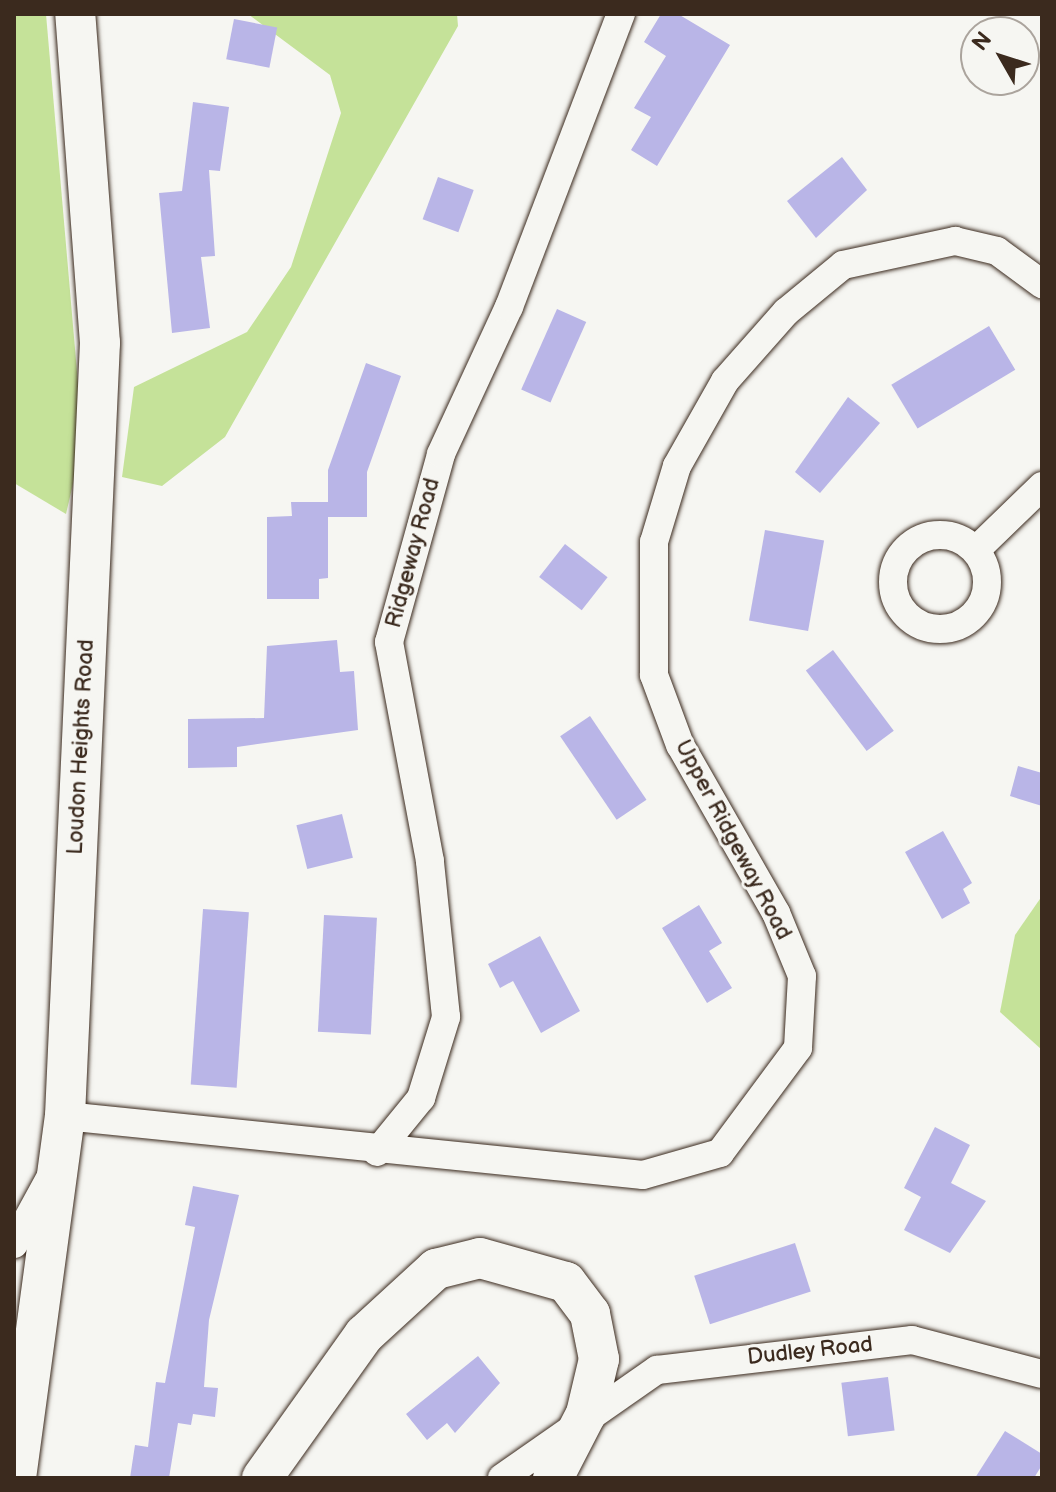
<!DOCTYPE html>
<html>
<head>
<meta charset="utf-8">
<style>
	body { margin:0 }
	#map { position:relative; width:1056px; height:1492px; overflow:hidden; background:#f6f6f2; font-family:"Balsamiq Sans",sans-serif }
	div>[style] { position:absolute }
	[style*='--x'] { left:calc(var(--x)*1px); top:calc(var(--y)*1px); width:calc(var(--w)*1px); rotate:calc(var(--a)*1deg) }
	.green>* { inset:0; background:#c5e299 }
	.building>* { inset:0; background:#b9b5e7; transform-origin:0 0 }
	.roads { filter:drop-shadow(0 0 2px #3b2a1e) drop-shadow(0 0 2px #3b2a1e) }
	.street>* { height:28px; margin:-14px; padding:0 14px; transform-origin:14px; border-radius:14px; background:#f6f6f2 }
	.street>.ring { margin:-14px; padding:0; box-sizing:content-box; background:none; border:28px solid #f6f6f2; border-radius:50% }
	.secondary>* { height:40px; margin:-20px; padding:0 20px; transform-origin:20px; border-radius:20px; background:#f6f6f2 }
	span { translate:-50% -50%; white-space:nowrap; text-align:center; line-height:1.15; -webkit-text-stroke:6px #f6f6f2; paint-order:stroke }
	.street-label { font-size:22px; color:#3b2a1e }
	.frame { position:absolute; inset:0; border:16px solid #3b2a1e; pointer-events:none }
	.north { position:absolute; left:960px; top:16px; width:80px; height:80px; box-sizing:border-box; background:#f6f6f2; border:2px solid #aba49d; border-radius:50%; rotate:309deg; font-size:22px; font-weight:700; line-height:32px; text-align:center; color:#3b2a1e }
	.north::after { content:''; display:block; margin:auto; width:28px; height:36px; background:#3b2a1e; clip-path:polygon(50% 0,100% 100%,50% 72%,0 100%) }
</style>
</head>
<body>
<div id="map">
	<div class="green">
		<i style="clip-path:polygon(14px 14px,46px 14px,83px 441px,66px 514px,14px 483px)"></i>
		<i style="clip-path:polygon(248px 14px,457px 14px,458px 26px,225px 437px,162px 486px,122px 477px,134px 387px,247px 332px,291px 267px,341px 113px,330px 75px)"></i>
		<i style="clip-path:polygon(1042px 896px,1042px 1050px,1000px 1012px,1015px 935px)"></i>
	</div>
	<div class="building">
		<i style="clip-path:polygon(661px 14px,678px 14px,730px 45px,657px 166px,631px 150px,651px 117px,634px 108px,666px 56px,644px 42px)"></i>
		<i style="left:234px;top:19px;width:44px;height:41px;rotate:11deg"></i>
		<i style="clip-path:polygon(193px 102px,229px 107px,220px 171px,209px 170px,215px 256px,201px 257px,210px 328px,172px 333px,159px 193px,182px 191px)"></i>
		<i style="clip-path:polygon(842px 157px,867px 190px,816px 238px,787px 201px)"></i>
		<i style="left:438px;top:177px;width:38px;height:45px;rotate:20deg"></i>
		<i style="left:557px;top:309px;width:32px;height:88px;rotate:24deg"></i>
		<i style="left:989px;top:326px;width:51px;height:114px;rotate:59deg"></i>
		<i style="clip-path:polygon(366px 363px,401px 376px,367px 472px,367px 517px,328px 517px,328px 578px,319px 579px,319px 599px,267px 599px,267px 517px,292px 516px,291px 502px,328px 502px,328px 470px)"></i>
		<i style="clip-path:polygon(848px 397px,880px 423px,820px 493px,795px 472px)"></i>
		<i style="left:765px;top:530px;width:60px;height:92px;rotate:10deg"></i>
		<i style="left:565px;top:544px;width:54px;height:42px;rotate:38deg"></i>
		<i style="clip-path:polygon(337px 640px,340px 672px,354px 671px,358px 730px,237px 747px,237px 767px,188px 768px,188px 719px,264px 718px,267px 646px)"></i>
		<i style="left:833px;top:650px;width:101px;height:34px;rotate:53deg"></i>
		<i style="left:590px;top:716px;width:101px;height:36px;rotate:56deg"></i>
		<i style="clip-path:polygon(1018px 766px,1042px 773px,1042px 806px,1010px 796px)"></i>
		<i style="left:342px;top:814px;width:45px;height:47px;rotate:76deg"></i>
		<i style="clip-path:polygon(943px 831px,972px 883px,963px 889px,970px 903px,942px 919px,905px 852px)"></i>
		<i style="clip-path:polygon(699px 905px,722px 943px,709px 951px,732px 988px,707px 1003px,662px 928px)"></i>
		<i style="left:203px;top:909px;width:46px;height:176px;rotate:4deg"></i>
		<i style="left:324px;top:915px;width:53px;height:117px;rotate:3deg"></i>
		<i style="clip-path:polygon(540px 936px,580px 1011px,541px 1033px,513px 981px,500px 988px,488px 964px)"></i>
		<i style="clip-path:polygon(935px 1127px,970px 1145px,951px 1183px,986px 1201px,950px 1253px,904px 1230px,921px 1197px,904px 1188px)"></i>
		<i style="clip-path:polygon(193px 1186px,239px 1195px,209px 1320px,204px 1387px,218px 1388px,215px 1417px,193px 1414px,191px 1425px,178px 1423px,169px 1478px,130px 1478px,135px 1445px,148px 1447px,156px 1382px,165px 1383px,195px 1227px,185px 1225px)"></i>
		<i style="left:795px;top:1243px;width:51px;height:106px;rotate:72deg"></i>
		<i style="clip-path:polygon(478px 1356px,500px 1383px,455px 1433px,447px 1423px,427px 1440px,406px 1414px)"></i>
		<i style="left:888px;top:1377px;width:54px;height:47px;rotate:83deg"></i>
		<i style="clip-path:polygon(1005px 1431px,1042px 1454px,1042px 1465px,1034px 1478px,975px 1478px)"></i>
	</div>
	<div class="roads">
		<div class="street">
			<i class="ring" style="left:893px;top:535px;width:66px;height:66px"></i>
			<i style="--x:976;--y:550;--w:92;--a:-44.1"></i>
			<i style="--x:65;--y:1116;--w:581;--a:5.83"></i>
			<i style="--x:643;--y:1175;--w:80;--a:-15.9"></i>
			<i style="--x:720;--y:1153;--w:131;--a:-53.4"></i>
			<i style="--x:798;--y:1048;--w:72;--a:-86.8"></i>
			<i style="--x:802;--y:976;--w:68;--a:-112.4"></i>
			<i style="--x:776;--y:913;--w:193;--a:-119.7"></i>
			<i style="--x:680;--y:745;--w:75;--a:-110.4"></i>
			<i style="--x:654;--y:675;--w:133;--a:-90"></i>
			<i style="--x:654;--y:542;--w:79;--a:-73.2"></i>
			<i style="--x:677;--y:466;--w:98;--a:-60.5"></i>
			<i style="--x:725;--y:381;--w:92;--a:-48.5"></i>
			<i style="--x:786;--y:312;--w:74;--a:-39.5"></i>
			<i style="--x:843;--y:265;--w:115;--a:-12.1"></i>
			<i style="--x:955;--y:241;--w:43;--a:13.4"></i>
			<i style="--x:997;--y:251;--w:56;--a:36.3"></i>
			<i style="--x:377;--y:1152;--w:70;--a:-50.8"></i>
			<i style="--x:421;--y:1098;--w:85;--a:-72.8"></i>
			<i style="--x:446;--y:1017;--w:157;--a:-95.9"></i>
			<i style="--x:430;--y:861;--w:223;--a:-100.6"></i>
			<i style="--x:389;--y:642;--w:195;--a:-74.5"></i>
			<i style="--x:441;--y:454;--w:162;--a:-65.2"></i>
			<i style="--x:509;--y:307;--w:314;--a:-69.1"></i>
			<i style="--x:14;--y:1244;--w:75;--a:-61.4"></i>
			<i style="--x:502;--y:1478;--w:189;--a:-34.9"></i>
			<i style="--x:657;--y:1370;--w:257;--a:-6.7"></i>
			<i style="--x:912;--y:1340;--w:134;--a:14.7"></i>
		</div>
		<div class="secondary">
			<i style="--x:16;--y:1478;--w:365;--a:-82.3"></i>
			<i style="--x:65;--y:1116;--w:774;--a:-87.41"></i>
			<i style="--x:100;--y:343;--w:330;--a:-94.3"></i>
			<i style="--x:262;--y:1478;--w:176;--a:-54.5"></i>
			<i style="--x:364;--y:1335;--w:98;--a:-42.5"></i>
			<i style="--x:436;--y:1269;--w:45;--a:-14"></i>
			<i style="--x:480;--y:1258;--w:89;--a:15.6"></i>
			<i style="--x:566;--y:1282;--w:40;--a:53"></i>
			<i style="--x:590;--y:1314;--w:46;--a:78.7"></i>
			<i style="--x:599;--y:1359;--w:57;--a:103.3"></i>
			<i style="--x:586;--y:1414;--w:72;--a:117.3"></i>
		</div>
	</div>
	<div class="street-label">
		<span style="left:413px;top:553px;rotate:-75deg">Ridgeway Road</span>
		<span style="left:81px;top:747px;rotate:-87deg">Loudon Heights Road</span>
		<span style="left:733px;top:840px;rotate:62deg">Upper Ridgeway Road</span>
		<span style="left:810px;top:1351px;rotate:-6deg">Dudley Road</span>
	</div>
	<div class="frame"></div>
	<div class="north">N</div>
</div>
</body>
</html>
